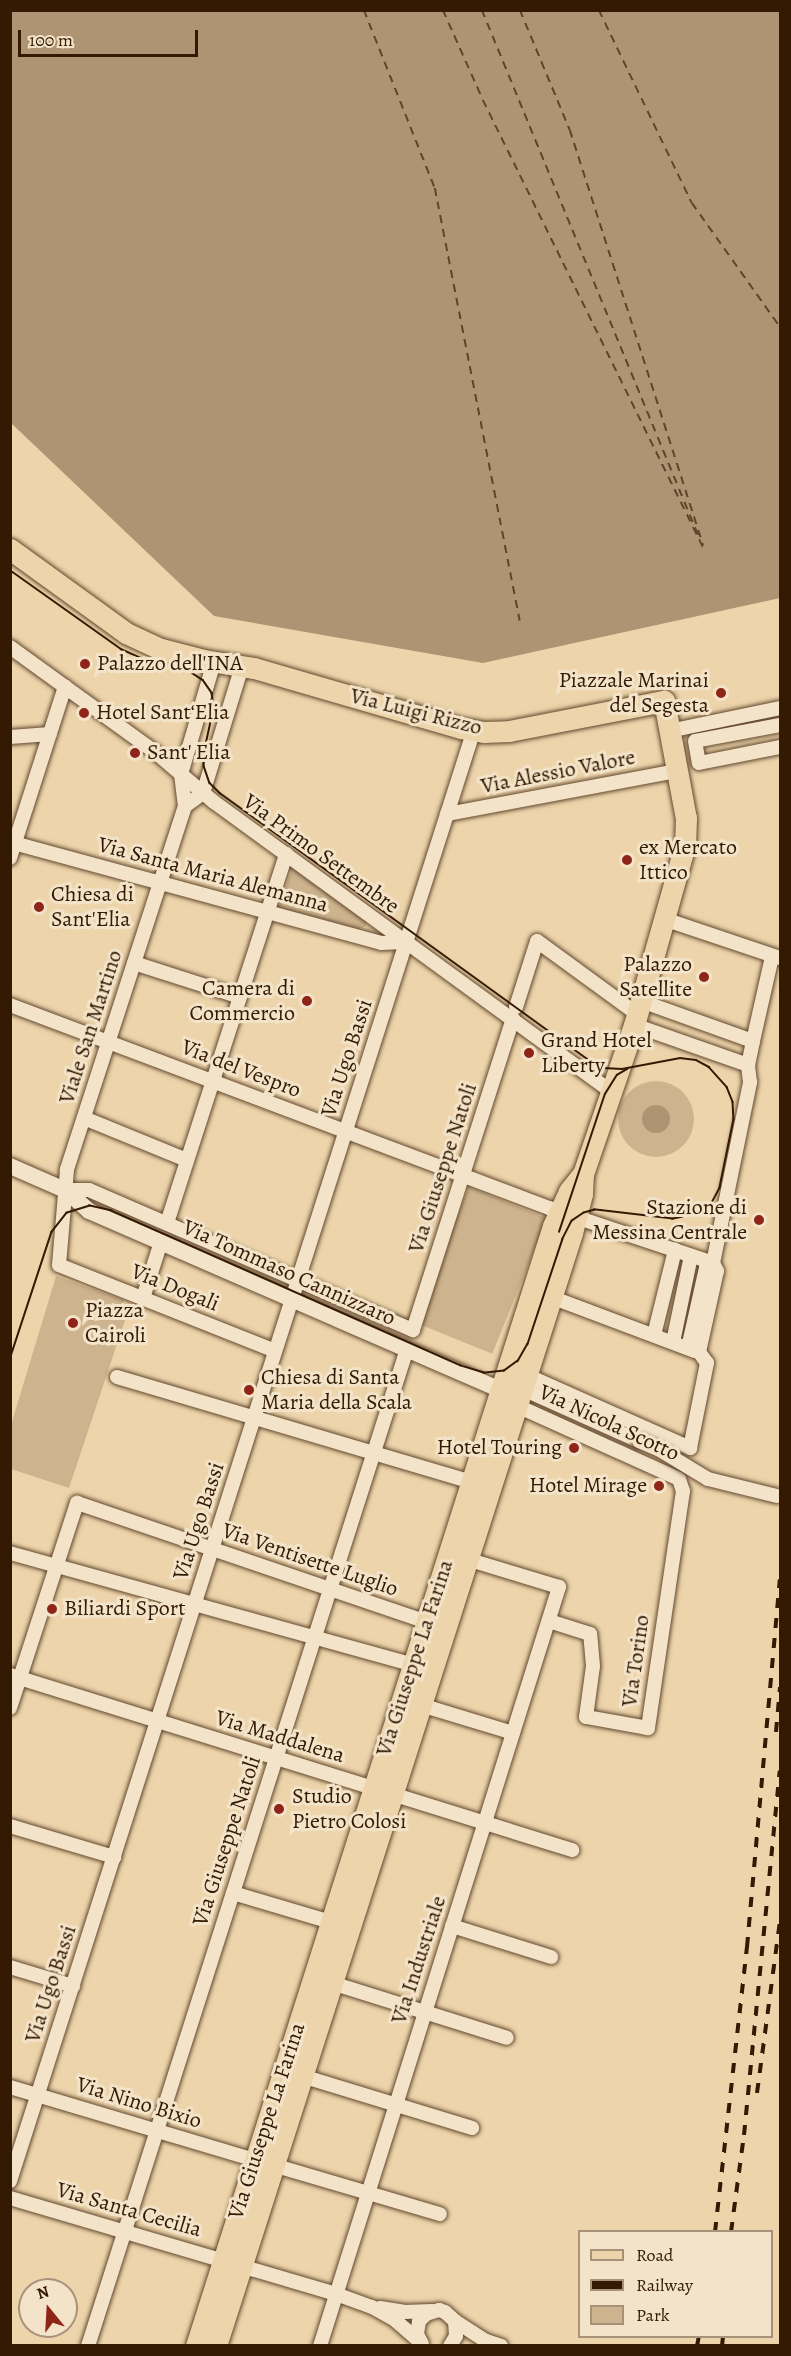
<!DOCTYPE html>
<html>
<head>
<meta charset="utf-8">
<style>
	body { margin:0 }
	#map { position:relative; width:791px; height:2356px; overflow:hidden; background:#edd4ab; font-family:Alegreya,serif }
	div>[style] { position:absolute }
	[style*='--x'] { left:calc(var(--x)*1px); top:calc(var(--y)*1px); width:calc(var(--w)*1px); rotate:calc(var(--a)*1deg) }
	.green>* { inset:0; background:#ceb48e; transform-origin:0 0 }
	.round { border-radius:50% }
	.water>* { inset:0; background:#ae9472 }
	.ferry>* { height:1.5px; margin-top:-0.75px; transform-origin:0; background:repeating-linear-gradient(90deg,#5f442a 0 8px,transparent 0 14px) }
	.roads { filter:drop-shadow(0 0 2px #62482d) drop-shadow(0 0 2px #62482d) }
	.minor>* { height:14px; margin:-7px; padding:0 7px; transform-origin:7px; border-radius:7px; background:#f3e3c8 }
	.tertiary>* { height:16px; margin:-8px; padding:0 8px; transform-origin:8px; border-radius:8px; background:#f3e3c8 }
	.primary>* { height:21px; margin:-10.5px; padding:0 10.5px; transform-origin:10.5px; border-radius:10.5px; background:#edd4ab }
	.tram>* { height:1.5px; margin:-0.75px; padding:0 0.75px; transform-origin:0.75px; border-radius:0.75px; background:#341903 }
	.rail>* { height:4px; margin-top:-2px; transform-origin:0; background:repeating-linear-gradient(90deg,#341903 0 10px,transparent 0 20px) }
	.bridges { filter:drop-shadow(0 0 2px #62482d) drop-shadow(0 0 2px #62482d) }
	.minor-bridge>* { height:14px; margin:-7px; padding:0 7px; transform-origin:7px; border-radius:7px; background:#f3e3c8 }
	.dots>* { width:16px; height:16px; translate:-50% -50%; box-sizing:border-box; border:3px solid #f3e3c8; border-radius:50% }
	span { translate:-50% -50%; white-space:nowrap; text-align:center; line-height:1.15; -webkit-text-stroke:6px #f3e3c8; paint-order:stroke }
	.poi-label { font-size:22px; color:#341903 }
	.left { translate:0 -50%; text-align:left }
	.right { translate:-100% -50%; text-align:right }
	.street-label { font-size:22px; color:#341903 }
	.frame { position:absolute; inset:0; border:12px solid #341903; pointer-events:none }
	.legend { position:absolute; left:578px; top:2230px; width:195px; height:108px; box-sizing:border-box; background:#f3e3c8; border:2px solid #a79279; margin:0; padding:8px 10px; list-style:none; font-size:18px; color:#341903 }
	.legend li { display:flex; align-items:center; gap:12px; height:30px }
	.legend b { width:30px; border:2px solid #a79279 }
	.north { position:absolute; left:18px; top:2278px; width:60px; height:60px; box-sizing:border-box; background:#f3e3c8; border:2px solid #a79279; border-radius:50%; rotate:342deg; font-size:16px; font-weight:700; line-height:24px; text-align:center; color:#341903 }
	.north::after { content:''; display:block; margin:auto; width:21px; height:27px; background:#8f2418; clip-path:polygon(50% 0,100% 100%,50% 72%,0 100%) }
	.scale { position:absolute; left:18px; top:30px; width:180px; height:27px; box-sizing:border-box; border:3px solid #341903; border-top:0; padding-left:8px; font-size:18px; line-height:21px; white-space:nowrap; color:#341903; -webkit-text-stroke:4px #f3e3c8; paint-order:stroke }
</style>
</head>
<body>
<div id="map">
	<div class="green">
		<i style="clip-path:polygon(293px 865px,366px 919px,366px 926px,359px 929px,279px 908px)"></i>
		<i class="round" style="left:618px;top:1081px;width:76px;height:76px"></i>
		<i style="left:469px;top:1187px;width:84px;height:146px;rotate:22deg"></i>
		<i style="clip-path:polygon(56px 1276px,123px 1300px,128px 1311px,69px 1488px,11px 1469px,11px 1425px)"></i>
	</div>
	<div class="water">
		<i style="clip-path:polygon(10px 11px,780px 11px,780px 598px,483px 663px,214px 616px,11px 423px)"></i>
		<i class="round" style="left:642px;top:1105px;width:28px;height:28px"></i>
	</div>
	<div class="ferry">
		<i style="--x:364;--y:10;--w:192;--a:68.3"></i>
		<i style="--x:435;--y:188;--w:441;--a:78.9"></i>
		<i style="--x:443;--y:10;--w:98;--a:66"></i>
		<i style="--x:483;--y:100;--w:503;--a:63.79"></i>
		<i style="--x:482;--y:10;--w:570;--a:67.62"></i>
		<i style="--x:520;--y:10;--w:130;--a:67.4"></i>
		<i style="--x:570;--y:130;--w:436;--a:72.2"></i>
		<i style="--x:599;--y:10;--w:214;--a:64.3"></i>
		<i style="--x:692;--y:203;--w:152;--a:54.6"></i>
	</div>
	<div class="roads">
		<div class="minor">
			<i style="--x:10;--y:647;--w:179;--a:35.9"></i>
			<i style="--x:155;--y:752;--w:77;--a:40.3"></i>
			<i style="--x:214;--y:802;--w:491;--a:36.1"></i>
			<i style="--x:214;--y:662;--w:117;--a:106.4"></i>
			<i style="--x:181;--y:774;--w:32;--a:83"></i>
			<i style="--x:185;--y:806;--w:383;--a:108"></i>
			<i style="--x:67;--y:1170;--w:95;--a:94.8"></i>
			<i style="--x:59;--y:1265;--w:232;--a:21.7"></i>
			<i style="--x:780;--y:725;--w:86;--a:169.3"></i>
			<i style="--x:695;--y:741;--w:22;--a:80"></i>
			<i style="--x:699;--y:763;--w:83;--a:-11.2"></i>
			<i style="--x:669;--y:731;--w:113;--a:-11.7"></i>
			<i style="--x:10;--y:737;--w:40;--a:-4.3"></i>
			<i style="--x:185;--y:806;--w:22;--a:-36"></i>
			<i style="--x:203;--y:793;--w:133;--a:-72.9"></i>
			<i style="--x:447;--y:814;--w:234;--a:-10.6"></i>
			<i style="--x:10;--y:842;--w:385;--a:15.2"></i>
			<i style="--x:381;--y:943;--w:25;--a:-2"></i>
			<i style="--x:10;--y:858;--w:180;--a:-72.2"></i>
			<i style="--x:664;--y:919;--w:122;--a:18.6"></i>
			<i style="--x:134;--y:963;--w:111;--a:17.8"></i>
			<i style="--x:641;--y:1001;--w:119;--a:19.7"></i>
			<i style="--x:10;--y:1005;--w:576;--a:20.64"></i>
			<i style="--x:549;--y:1208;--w:173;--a:18.5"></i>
			<i style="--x:516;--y:1007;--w:69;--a:-72.3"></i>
			<i style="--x:537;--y:941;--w:124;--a:36.1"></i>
			<i style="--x:634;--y:1025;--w:121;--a:19.3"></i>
			<i style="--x:84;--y:1118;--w:111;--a:22.2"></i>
			<i style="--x:65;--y:1190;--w:24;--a:0"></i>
			<i style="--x:89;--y:1190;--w:353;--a:23.4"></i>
			<i style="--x:413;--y:1330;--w:327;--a:-72.2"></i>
			<i style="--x:167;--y:1223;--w:388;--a:-72.1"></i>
			<i style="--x:551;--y:1297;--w:154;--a:20.6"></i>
			<i style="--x:143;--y:1298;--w:59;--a:-72.2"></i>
			<i style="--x:654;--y:1335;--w:88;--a:-76.1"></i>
			<i style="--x:673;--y:1342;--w:88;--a:-78.2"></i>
			<i style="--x:688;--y:1348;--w:82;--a:-77.3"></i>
			<i style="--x:706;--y:1268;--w:9;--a:-36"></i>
			<i style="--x:713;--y:1263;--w:185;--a:-78.4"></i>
			<i style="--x:750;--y:1082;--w:17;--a:-97"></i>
			<i style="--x:748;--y:1065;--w:25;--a:-78"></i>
			<i style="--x:753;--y:1041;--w:86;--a:-77.3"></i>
			<i style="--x:699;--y:1352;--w:83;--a:-77.5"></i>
			<i style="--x:717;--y:1271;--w:9;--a:-117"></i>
			<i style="--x:526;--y:1375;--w:180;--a:24"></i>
			<i style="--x:690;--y:1448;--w:87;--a:-78.7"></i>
			<i style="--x:707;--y:1363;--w:14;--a:-126"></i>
			<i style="--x:117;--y:1377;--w:369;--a:16.5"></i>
			<i style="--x:514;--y:1389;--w:7;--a:-8"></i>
			<i style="--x:521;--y:1388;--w:129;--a:24.2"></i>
			<i style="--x:511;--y:1399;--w:16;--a:38"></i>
			<i style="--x:524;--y:1409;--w:170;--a:24.3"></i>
			<i style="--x:679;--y:1479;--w:13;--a:72"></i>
			<i style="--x:683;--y:1491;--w:240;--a:98.4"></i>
			<i style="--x:648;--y:1728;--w:63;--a:-169.9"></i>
			<i style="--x:586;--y:1717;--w:51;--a:-82.2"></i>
			<i style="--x:593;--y:1666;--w:32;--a:-95"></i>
			<i style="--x:590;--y:1634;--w:43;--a:-162.4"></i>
			<i style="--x:10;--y:1553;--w:418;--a:15.5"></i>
			<i style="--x:10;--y:1675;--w:589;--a:17.3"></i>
			<i style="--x:421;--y:1705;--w:96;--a:16.9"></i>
			<i style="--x:10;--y:1708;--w:216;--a:-71.9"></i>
			<i style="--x:77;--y:1503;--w:370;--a:18.8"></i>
			<i style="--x:10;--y:1826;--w:109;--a:16.6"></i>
			<i style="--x:233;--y:1893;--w:102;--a:16.5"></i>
			<i style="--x:452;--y:1926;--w:104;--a:17.4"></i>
			<i style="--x:10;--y:1967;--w:66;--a:16.8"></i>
			<i style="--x:332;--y:1983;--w:183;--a:17.4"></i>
			<i style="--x:302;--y:2076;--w:178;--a:17"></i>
			<i style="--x:10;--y:2087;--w:256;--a:16.6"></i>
			<i style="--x:273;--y:2165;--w:174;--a:16.4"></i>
			<i style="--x:10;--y:2181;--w:1523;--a:-72.27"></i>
			<i style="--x:10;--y:2198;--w:340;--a:16.4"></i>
			<i style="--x:336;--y:2294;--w:38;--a:20"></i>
			<i style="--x:372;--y:2307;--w:26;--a:29"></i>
			<i style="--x:395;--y:2320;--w:35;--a:41"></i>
			<i style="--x:380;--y:2308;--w:24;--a:9"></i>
			<i style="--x:404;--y:2312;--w:28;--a:-2"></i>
			<i style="--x:455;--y:2321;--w:37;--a:33"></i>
			<i style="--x:486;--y:2341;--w:16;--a:18"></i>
			<i style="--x:422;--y:2344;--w:11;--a:-117"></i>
			<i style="--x:417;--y:2334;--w:13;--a:-81"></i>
			<i style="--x:419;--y:2321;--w:10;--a:-45"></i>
			<i style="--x:426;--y:2314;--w:14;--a:-17"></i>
			<i style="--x:439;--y:2310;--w:6;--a:18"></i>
			<i style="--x:445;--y:2312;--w:13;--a:42"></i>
			<i style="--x:455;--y:2321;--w:15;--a:86"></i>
			<i style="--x:456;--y:2336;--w:12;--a:121"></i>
			<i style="--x:88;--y:2346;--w:1047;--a:-72.26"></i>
			<i style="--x:320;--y:2346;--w:796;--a:-72.52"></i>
			<i style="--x:559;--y:1587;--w:96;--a:-163.1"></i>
		</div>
		<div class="tertiary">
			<i style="--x:10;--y:1166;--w:60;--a:23.6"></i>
			<i style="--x:65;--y:1190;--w:32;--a:41"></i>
			<i style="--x:89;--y:1211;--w:449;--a:23.5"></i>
		</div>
		<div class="primary">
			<i style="--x:10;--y:549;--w:143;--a:35.9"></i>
			<i style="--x:126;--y:633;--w:38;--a:25"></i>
			<i style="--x:161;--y:649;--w:44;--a:14.3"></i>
			<i style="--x:204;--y:660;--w:51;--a:9.1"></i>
			<i style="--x:254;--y:668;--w:216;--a:16.2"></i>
			<i style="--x:461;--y:728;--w:23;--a:10"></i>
			<i style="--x:484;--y:732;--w:25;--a:-2"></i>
			<i style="--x:509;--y:731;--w:158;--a:-11"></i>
			<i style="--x:664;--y:701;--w:119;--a:79.4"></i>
			<i style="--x:686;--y:818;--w:27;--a:92"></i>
			<i style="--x:685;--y:845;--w:187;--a:105.8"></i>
			<i style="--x:634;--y:1025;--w:157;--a:108.9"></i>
			<i style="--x:583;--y:1174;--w:20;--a:93"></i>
			<i style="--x:582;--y:1194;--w:40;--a:104.4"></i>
			<i style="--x:572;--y:1233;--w:1169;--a:107.74"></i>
			<i style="--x:196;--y:2346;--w:1176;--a:-72.32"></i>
			<i style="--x:553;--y:1226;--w:38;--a:-65"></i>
			<i style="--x:569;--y:1191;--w:22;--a:-51"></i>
		</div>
	</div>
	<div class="tram">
		<i style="--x:10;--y:570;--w:136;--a:35.4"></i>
		<i style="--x:121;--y:649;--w:22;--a:24"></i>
		<i style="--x:141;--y:658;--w:46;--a:13.7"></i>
		<i style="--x:186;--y:669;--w:20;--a:33"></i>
		<i style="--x:203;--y:680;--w:16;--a:55"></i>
		<i style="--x:212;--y:693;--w:15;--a:82"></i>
		<i style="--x:214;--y:708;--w:47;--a:102.3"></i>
		<i style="--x:204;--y:754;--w:12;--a:90"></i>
		<i style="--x:204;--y:766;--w:18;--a:71"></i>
		<i style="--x:210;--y:783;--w:14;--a:45"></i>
		<i style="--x:220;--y:793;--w:460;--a:35.9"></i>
		<i style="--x:593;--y:1063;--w:11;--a:27"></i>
		<i style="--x:603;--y:1068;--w:19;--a:3"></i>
		<i style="--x:622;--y:1069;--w:59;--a:-10.7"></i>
		<i style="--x:680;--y:1058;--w:16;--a:7"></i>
		<i style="--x:696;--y:1060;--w:15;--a:28"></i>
		<i style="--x:709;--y:1067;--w:27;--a:48"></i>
		<i style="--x:727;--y:1087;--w:16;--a:68"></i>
		<i style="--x:733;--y:1102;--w:17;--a:87"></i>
		<i style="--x:734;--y:1119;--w:70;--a:101.5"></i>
		<i style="--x:720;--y:1188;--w:19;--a:118"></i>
		<i style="--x:711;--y:1205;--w:12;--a:138"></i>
		<i style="--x:702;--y:1213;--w:30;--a:168"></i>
		<i style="--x:673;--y:1219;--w:79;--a:-173.4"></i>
		<i style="--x:595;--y:1210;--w:11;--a:165"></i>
		<i style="--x:584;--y:1213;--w:14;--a:146"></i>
		<i style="--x:572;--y:1221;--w:20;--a:117"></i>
		<i style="--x:563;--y:1239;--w:111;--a:108.4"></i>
		<i style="--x:528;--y:1344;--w:20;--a:120"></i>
		<i style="--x:518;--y:1361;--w:17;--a:144"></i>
		<i style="--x:504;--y:1371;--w:20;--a:174"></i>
		<i style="--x:484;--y:1373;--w:24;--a:-163"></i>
		<i style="--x:461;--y:1366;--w:382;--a:-156.1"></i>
		<i style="--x:112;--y:1211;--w:23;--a:-167"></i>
		<i style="--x:90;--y:1206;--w:24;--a:163"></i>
		<i style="--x:67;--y:1213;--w:24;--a:128"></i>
		<i style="--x:52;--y:1232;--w:135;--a:108.2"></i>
		<i style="--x:559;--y:1232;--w:145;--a:-71.6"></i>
		<i style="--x:605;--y:1094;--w:22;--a:-58"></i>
		<i style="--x:617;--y:1075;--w:12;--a:-31"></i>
	</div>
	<div class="rail">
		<i style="--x:776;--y:1732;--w:45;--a:-84.9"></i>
		<i style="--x:757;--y:2093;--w:175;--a:-82.4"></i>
		<i style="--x:715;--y:2232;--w:287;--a:-83.6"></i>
		<i style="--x:747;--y:1947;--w:369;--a:-84.9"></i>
		<i style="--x:731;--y:2232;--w:98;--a:-82.4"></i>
		<i style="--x:744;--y:2135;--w:366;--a:-84.4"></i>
		<i style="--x:697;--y:2346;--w:10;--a:-79"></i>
		<i style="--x:722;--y:2346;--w:10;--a:-84"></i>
	</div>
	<div class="bridges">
		<div class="minor-bridge">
			<i style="--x:639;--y:1441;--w:23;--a:23"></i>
			<i style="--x:660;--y:1450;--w:56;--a:31.1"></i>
			<i style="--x:708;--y:1479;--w:71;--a:13.8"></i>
		</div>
	</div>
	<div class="dots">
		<i style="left:85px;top:664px;background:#8f2418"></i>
		<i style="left:721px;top:693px;background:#8f2418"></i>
		<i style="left:84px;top:713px;background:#8f2418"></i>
		<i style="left:135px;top:753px;background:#8f2418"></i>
		<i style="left:627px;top:860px;background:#8f2418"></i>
		<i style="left:39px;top:907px;background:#8f2418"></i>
		<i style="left:704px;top:977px;background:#8f2418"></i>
		<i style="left:307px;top:1001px;background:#8f2418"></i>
		<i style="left:529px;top:1053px;background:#8f2418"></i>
		<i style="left:759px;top:1220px;background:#8f2418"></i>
		<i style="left:73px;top:1323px;background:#8f2418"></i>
		<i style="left:249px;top:1390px;background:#8f2418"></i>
		<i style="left:574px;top:1448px;background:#8f2418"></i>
		<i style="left:659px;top:1486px;background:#8f2418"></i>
		<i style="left:52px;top:1609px;background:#8f2418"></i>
		<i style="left:279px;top:1809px;background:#8f2418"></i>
	</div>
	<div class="poi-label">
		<span class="left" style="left:97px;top:664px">Palazzo dell'INA</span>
		<span class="right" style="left:709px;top:693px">Piazzale Marinai<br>del Segesta</span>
		<span class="left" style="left:96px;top:713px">Hotel Sant‘Elia</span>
		<span class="left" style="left:147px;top:753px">Sant' Elia</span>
		<span class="left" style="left:639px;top:860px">ex Mercato<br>Ittico</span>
		<span class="left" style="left:51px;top:907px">Chiesa di<br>Sant'Elia</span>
		<span class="right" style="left:692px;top:977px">Palazzo<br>Satellite</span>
		<span class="right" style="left:295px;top:1001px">Camera di<br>Commercio</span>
		<span class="left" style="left:541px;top:1053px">Grand Hotel<br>Liberty</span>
		<span class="right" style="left:747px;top:1220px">Stazione di<br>Messina Centrale</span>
		<span class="left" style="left:85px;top:1323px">Piazza<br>Cairoli</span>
		<span class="left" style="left:261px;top:1390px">Chiesa di Santa<br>Maria della Scala</span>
		<span class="right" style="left:562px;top:1448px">Hotel Touring</span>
		<span class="right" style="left:647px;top:1486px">Hotel Mirage</span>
		<span class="left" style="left:64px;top:1609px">Biliardi Sport</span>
		<span class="left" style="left:292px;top:1809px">Studio<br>Pietro Colosi</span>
	</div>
	<div class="street-label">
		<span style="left:416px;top:712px;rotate:14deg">Via Luigi Rizzo</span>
		<span style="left:558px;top:772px;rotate:-11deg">Via Alessio Valore</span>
		<span style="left:321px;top:854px;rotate:36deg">Via Primo Settembre</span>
		<span style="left:213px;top:875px;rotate:15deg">Via Santa Maria Alemanna</span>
		<span style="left:91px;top:1027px;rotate:-72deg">Viale San Martino</span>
		<span style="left:347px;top:1058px;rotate:-72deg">Via Ugo Bassi</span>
		<span style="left:241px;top:1069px;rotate:21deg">Via del Vespro</span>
		<span style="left:443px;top:1168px;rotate:-72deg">Via Giuseppe Natoli</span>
		<span style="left:289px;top:1273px;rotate:24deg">Via Tommaso Cannizzaro</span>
		<span style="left:175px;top:1288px;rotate:22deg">Via Dogali</span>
		<span style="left:609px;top:1423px;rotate:25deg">Via Nicola Scotto</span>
		<span style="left:199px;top:1521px;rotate:-72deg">Via Ugo Bassi</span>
		<span style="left:310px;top:1560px;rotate:19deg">Via Ventisette Luglio</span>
		<span style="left:415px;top:1658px;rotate:-72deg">Via Giuseppe La Farina</span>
		<span style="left:636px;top:1661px;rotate:-82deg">Via Torino</span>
		<span style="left:280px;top:1737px;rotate:17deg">Via Maddalena</span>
		<span style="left:227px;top:1841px;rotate:-72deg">Via Giuseppe Natoli</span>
		<span style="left:419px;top:1960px;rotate:-72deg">Via Industriale</span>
		<span style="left:51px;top:1984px;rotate:-72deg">Via Ugo Bassi</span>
		<span style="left:139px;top:2103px;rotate:17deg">Via Nino Bixio</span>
		<span style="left:267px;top:2121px;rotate:-72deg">Via Giuseppe La Farina</span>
		<span style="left:129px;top:2210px;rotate:16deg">Via Santa Cecilia</span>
	</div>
	<div class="frame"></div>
	<ul class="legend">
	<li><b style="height:8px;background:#edd4ab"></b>Road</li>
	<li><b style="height:8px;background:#341903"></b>Railway</li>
	<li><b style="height:16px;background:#ceb48e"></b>Park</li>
	</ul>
	<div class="north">N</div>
	<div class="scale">100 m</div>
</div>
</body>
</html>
